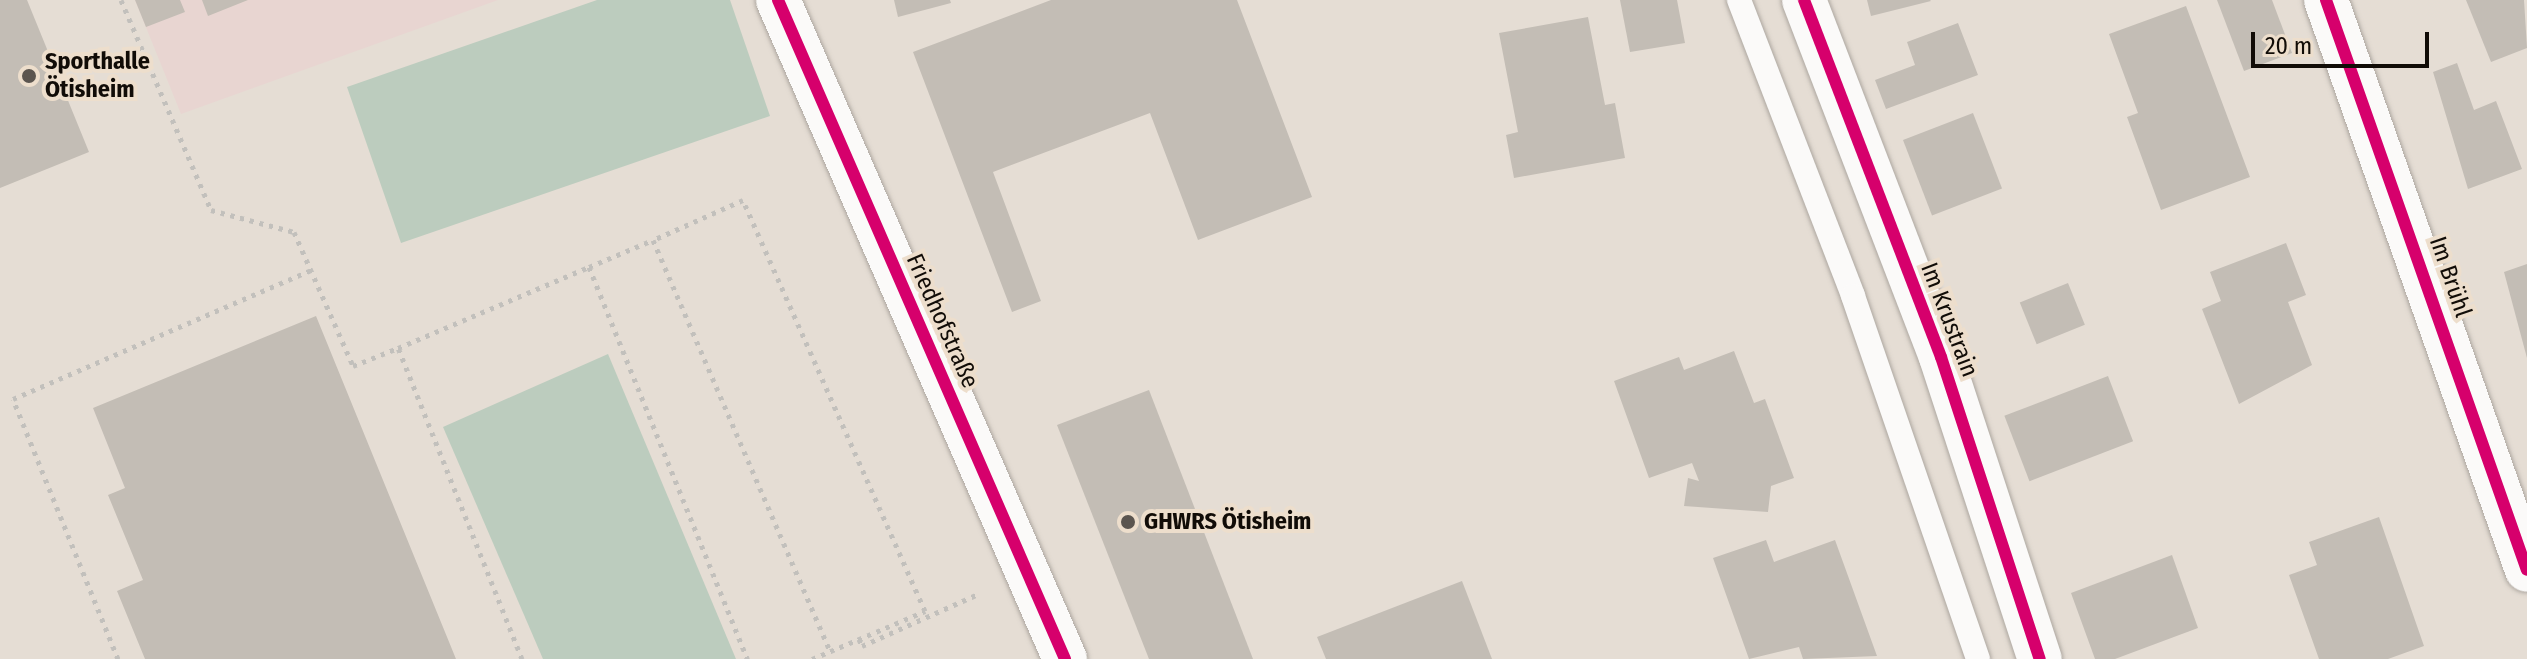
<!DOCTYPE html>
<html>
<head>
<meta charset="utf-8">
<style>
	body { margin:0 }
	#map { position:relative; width:2527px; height:659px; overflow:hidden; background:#e5ddd4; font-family:"Fira Sans Condensed",sans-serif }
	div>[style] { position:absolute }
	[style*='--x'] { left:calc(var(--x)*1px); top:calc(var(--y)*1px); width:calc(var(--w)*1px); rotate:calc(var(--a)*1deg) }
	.education>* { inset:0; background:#e8d5d1 }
	.green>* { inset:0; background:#bcccbe }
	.building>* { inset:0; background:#c3bdb5; transform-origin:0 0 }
	.path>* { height:5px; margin-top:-2.5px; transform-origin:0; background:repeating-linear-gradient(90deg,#c2c0bc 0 4px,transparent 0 10px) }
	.roads { filter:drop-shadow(0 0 2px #ada7a0) drop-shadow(0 0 2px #ada7a0) }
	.service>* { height:24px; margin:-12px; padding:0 12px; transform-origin:12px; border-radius:12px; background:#fbfaf9 }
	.minor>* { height:44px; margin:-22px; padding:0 22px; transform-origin:22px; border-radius:22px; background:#fbfaf9 }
	.cycleway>* { height:12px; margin:-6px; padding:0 6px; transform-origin:6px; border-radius:6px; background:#d6006c }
	.dots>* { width:22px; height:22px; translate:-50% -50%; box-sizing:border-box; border:4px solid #eddecc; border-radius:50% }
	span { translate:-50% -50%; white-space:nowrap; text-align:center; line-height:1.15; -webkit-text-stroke:8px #eddecc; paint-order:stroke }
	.poi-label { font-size:24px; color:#110c07; font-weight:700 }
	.left { translate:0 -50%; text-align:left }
	.street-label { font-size:24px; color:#110c07 }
	.scale { position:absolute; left:2251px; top:32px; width:178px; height:36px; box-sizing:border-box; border:4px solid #110c07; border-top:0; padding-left:10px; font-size:24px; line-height:28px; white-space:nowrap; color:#110c07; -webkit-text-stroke:6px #eddecc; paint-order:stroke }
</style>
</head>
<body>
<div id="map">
	<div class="education">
		<i style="clip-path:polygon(135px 0,498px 0,181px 114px)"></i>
	</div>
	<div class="green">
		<i style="clip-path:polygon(597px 0,730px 0,770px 116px,401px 243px,347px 87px)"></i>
		<i style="clip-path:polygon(608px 354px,736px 659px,543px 659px,443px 427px)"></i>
	</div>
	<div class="building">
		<i style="clip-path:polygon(0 0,27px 0,89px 152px,0 188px)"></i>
		<i style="clip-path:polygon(135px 0,180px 0,185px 12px,146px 27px)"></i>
		<i style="clip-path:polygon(202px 0,248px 0,208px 16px)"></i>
		<i style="clip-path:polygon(894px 0,950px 0,951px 3px,898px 17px)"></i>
		<i style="clip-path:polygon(1051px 0,1237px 0,1312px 197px,1198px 240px,1150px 113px,993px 172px,1041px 301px,1012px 312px,913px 52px)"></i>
		<i style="clip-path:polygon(1620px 0,1677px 0,1685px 43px,1630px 52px)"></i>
		<i style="clip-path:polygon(1867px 0,1930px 0,1931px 1px,1871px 16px)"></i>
		<i style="clip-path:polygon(2217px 0,2272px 0,2292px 53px,2244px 71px)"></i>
		<i style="clip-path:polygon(2466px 0,2524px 0,2527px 48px,2491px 62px)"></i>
		<i style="clip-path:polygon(2186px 6px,2250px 177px,2161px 210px,2127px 117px,2138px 113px,2109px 34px)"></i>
		<i style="clip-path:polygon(1588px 17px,1605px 105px,1615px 103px,1625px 158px,1514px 178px,1506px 135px,1518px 132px,1499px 33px)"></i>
		<i style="clip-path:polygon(1958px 23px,1978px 75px,1886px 109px,1875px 80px,1915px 65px,1907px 42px)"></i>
		<i style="clip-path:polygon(2457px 63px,2474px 110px,2496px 101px,2522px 169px,2468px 189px,2433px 72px)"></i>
		<i style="left:1973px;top:113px;width:81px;height:75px;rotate:69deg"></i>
		<i style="clip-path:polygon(2286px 243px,2306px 295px,2288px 302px,2312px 365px,2239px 404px,2202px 309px,2221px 301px,2210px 272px)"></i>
		<i style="clip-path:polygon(2527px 264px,2527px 358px,2504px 272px)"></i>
		<i style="left:2068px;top:283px;width:45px;height:52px;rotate:68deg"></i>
		<i style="clip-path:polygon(316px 316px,456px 659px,145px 659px,117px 591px,143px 580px,108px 495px,125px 488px,93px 408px)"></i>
		<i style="clip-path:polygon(1734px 351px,1754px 403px,1765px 399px,1794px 478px,1771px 486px,1768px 512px,1684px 506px,1688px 478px,1699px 481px,1692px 463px,1649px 478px,1614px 381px,1679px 357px,1684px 370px)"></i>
		<i style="left:2108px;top:376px;width:70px;height:111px;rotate:69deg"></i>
		<i style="clip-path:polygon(1149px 390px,1253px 659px,1149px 659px,1057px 425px)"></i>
		<i style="clip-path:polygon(2379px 517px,2424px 646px,2388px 659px,2319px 659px,2289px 575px,2317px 565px,2309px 542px)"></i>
		<i style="clip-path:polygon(1766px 540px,1774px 562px,1835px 540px,1877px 656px,1803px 659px,1799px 647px,1749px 659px,1713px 558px)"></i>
		<i style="clip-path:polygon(2172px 555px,2198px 628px,2115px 659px,2095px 659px,2071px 593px)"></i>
		<i style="clip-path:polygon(1462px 581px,1492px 659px,1326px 659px,1317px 637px)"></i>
	</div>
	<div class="path">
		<i style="--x:121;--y:0;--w:228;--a:66.8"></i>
		<i style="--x:211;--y:210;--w:86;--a:14.8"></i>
		<i style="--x:294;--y:232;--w:146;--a:66.2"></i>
		<i style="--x:353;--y:366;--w:48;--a:-21.8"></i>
		<i style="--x:589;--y:267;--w:69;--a:-22.9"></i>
		<i style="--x:859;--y:639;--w:8;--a:67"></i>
		<i style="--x:862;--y:646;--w:127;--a:-24.1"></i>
		<i style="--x:118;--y:659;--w:280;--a:-112"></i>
		<i style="--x:13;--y:399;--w:325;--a:-23.4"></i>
		<i style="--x:522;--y:659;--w:335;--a:-111.7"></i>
		<i style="--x:398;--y:348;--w:207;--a:-23"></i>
		<i style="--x:589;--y:267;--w:423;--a:68"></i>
		<i style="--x:812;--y:659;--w:123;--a:-23"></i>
		<i style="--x:925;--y:611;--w:449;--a:-113.9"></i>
		<i style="--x:743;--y:200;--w:98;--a:156"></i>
		<i style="--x:653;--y:240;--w:447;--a:66.7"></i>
	</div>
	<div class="roads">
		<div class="service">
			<i style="--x:1739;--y:0;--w:317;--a:68.9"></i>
			<i style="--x:1853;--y:296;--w:384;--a:71"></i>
		</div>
		<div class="minor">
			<i style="--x:778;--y:0;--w:719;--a:66.47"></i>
			<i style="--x:1804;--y:0;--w:382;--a:69"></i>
			<i style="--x:1941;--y:357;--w:318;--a:71.9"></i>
			<i style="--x:2326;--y:0;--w:604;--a:70.58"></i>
		</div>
	</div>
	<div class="cycleway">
		<i style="--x:778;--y:0;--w:719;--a:66.47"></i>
		<i style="--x:1804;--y:0;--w:382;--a:69"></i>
		<i style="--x:1941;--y:357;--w:318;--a:71.9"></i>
		<i style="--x:2326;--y:0;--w:604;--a:70.58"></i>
	</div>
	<div class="dots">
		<i style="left:29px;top:76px;background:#5b554f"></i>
		<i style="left:1128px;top:522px;background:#5b554f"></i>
	</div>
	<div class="poi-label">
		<span class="left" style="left:45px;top:76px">Sporthalle<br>Ötisheim</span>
		<span class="left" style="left:1144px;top:522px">GHWRS Ötisheim</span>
	</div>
	<div class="street-label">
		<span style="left:2450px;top:277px;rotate:71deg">Im Brühl</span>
		<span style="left:1949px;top:320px;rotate:69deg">Im Krustrain</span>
		<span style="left:942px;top:321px;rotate:66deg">Friedhofstraße</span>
	</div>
	<div class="scale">20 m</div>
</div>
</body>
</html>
